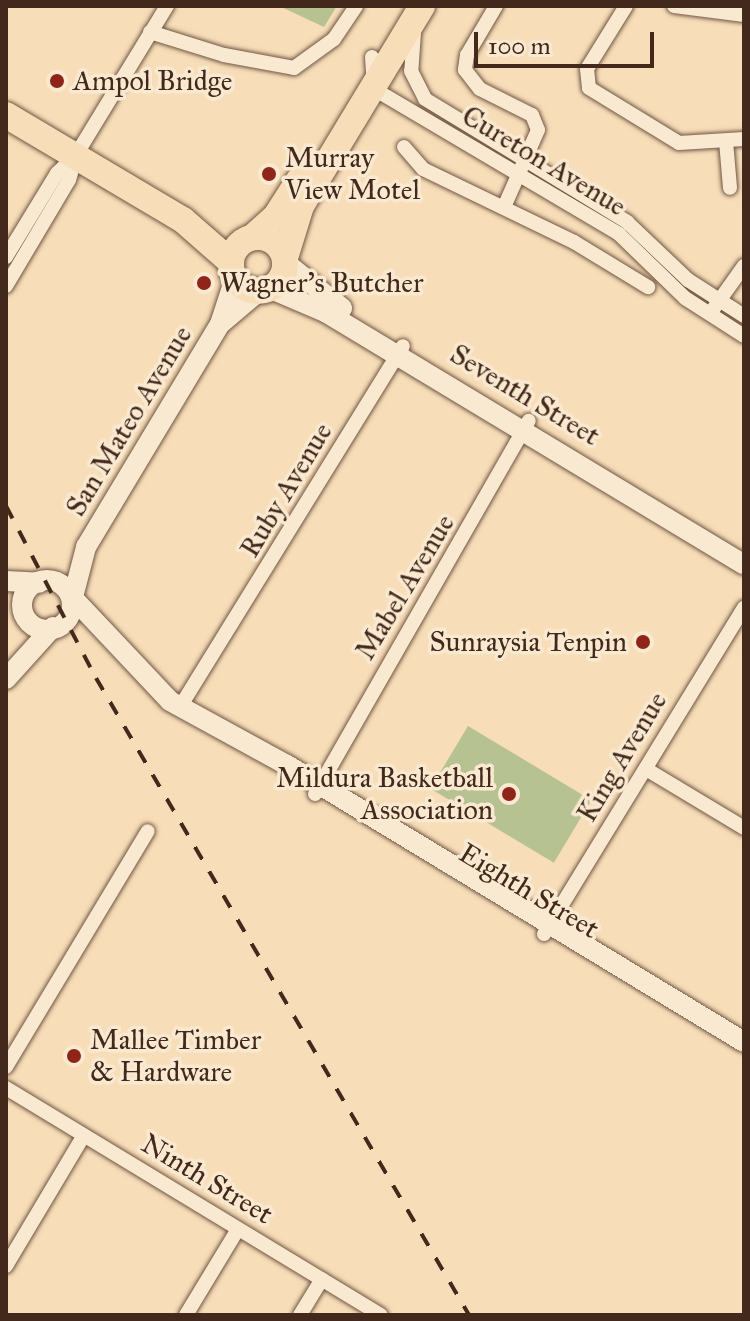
<!DOCTYPE html>
<html>
<head>
<meta charset="utf-8">
<style>
	body { margin:0 }
	#map { position:relative; width:750px; height:1321px; overflow:hidden; background:#f7ddb8; font-family:"IM FELL Great Primer",serif }
	div>[style] { position:absolute }
	[style*='--x'] { left:calc(var(--x)*1px); top:calc(var(--y)*1px); width:calc(var(--w)*1px); rotate:calc(var(--a)*1deg) }
	.green>* { inset:0; background:#b7c293; transform-origin:0 0 }
	.roads { filter:drop-shadow(0 0 2px #705642) drop-shadow(0 0 2px #705642) }
	.street>* { height:14px; margin:-7px; padding:0 7px; transform-origin:7px; border-radius:7px; background:#fae9d1 }
	.secondary>* { height:20px; margin:-10px; padding:0 10px; transform-origin:10px; border-radius:10px; background:#fae9d1 }
	.secondary>.ring { margin:-10px; padding:0; box-sizing:content-box; background:none; border:20px solid #fae9d1; border-radius:50% }
	.highway>* { height:26px; margin:-13px; padding:0 13px; transform-origin:13px; border-radius:13px; background:#f7ddb8 }
	.highway>.ring { margin:-13px; padding:0; box-sizing:content-box; background:none; border:26px solid #f7ddb8; border-radius:50% }
	.rail>* { height:4px; margin-top:-2px; transform-origin:0; background:repeating-linear-gradient(90deg,#43291b 0 14px,transparent 0 28px) }
	.dots>* { width:22px; height:22px; translate:-50% -50%; box-sizing:border-box; border:4px solid #fae9d1; border-radius:50% }
	span { translate:-50% -50%; white-space:nowrap; text-align:center; line-height:1.15; -webkit-text-stroke:7px #fae9d1; paint-order:stroke }
	.poi-label { font-size:28px; color:#43291b }
	.left { translate:0 -50%; text-align:left }
	.right { translate:-100% -50%; text-align:right }
	.street-label { font-size:28px; color:#43291b }
	.frame { position:absolute; inset:0; border:8px solid #43291b; pointer-events:none }
	.scale { position:absolute; left:474px; top:32px; width:180px; height:36px; box-sizing:border-box; border:4px solid #43291b; border-top:0; padding-left:10px; font-size:24px; line-height:28px; white-space:nowrap; color:#43291b; -webkit-text-stroke:6px #fae9d1; paint-order:stroke }
</style>
</head>
<body>
<div id="map">
	<div class="green">
		<i style="clip-path:polygon(279px 6px,337px 6px,324px 27px)"></i>
		<i style="left:468px;top:726px;width:144px;height:73px;rotate:31deg"></i>
	</div>
	<div class="roads">
		<div class="street">
			<i style="--x:496;--y:6;--w:57;--a:120.6"></i>
			<i style="--x:467;--y:55;--w:15;--a:98"></i>
			<i style="--x:465;--y:70;--w:24;--a:52"></i>
			<i style="--x:480;--y:89;--w:58;--a:26.6"></i>
			<i style="--x:532;--y:115;--w:16;--a:68"></i>
			<i style="--x:538;--y:130;--w:84;--a:113.8"></i>
			<i style="--x:626;--y:6;--w:74;--a:121.8"></i>
			<i style="--x:587;--y:69;--w:19;--a:84"></i>
			<i style="--x:589;--y:88;--w:105;--a:31.4"></i>
			<i style="--x:679;--y:143;--w:65;--a:-3.5"></i>
			<i style="--x:674;--y:6;--w:71;--a:7.3"></i>
			<i style="--x:150;--y:32;--w:77;--a:17.3"></i>
			<i style="--x:224;--y:55;--w:71;--a:10.5"></i>
			<i style="--x:294;--y:68;--w:49;--a:-35.9"></i>
			<i style="--x:334;--y:39;--w:40;--a:-56"></i>
			<i style="--x:414;--y:32;--w:39;--a:94"></i>
			<i style="--x:411;--y:71;--w:31;--a:63"></i>
			<i style="--x:425;--y:99;--w:237;--a:31.3"></i>
			<i style="--x:627;--y:222;--w:84;--a:43.6"></i>
			<i style="--x:688;--y:280;--w:67;--a:32.7"></i>
			<i style="--x:372;--y:57;--w:32;--a:86"></i>
			<i style="--x:374;--y:89;--w:285;--a:30.6"></i>
			<i style="--x:619;--y:234;--w:92;--a:44.1"></i>
			<i style="--x:685;--y:298;--w:70;--a:32.8"></i>
			<i style="--x:726;--y:141;--w:47;--a:85.1"></i>
			<i style="--x:404;--y:147;--w:29;--a:49"></i>
			<i style="--x:423;--y:169;--w:168;--a:25.8"></i>
			<i style="--x:574;--y:242;--w:87;--a:31.3"></i>
			<i style="--x:6;--y:257;--w:98;--a:-58.7"></i>
			<i style="--x:57;--y:173;--w:26;--a:-43"></i>
			<i style="--x:76;--y:155;--w:175;--a:-58.6"></i>
			<i style="--x:6;--y:286;--w:123;--a:-59.3"></i>
			<i style="--x:69;--y:180;--w:26;--a:-74"></i>
			<i style="--x:714;--y:308;--w:52;--a:-54.5"></i>
			<i style="--x:180;--y:707;--w:424;--a:-58.3"></i>
			<i style="--x:646;--y:769;--w:114;--a:31"></i>
			<i style="--x:315;--y:794;--w:430;--a:-60.2"></i>
			<i style="--x:544;--y:934;--w:383;--a:-58.5"></i>
			<i style="--x:6;--y:1067;--w:275;--a:-59"></i>
			<i style="--x:6;--y:1088;--w:438;--a:31.2"></i>
			<i style="--x:6;--y:1266;--w:152;--a:-59.2"></i>
			<i style="--x:186;--y:1315;--w:100;--a:-58.8"></i>
			<i style="--x:300;--y:1315;--w:42;--a:-58.6"></i>
		</div>
		<div class="secondary">
			<i style="--x:286;--y:263;--w:72;--a:38.8"></i>
			<i style="--x:269;--y:288;--w:63;--a:23.3"></i>
			<i style="--x:327;--y:313;--w:487;--a:31.1"></i>
			<i style="--x:220;--y:324;--w:51;--a:-40.2"></i>
			<i class="ring" style="left:22px;top:580px;width:30px;height:30px"></i>
			<i style="--x:6;--y:581;--w:33;--a:3"></i>
			<i style="--x:73;--y:597;--w:52;--a:-75.4"></i>
			<i style="--x:86;--y:547;--w:260;--a:-59"></i>
			<i style="--x:220;--y:324;--w:48;--a:-71.9"></i>
			<i style="--x:73;--y:598;--w:141;--a:46.7"></i>
			<i style="--x:170;--y:701;--w:133;--a:28.7"></i>
			<i style="--x:287;--y:765;--w:534;--a:31.22"></i>
			<i style="--x:6;--y:679;--w:70;--a:-47.9"></i>
		</div>
		<div class="highway">
			<i style="--x:6;--y:115;--w:206;--a:30.7"></i>
			<i style="--x:183;--y:220;--w:64;--a:41.2"></i>
			<i style="--x:254;--y:236;--w:30;--a:-42"></i>
			<i style="--x:276;--y:216;--w:43;--a:-57.4"></i>
			<i class="ring" style="left:231px;top:237px;width:28px;height:28px"></i>
			<i style="--x:285;--y:258;--w:54;--a:-72.9"></i>
			<i style="--x:301;--y:206;--w:234;--a:-58.8"></i>
		</div>
	</div>
	<div class="rail">
		<i style="--x:6;--y:506;--w:194;--a:62.4"></i>
		<i style="--x:96;--y:678;--w:738;--a:59.65"></i>
	</div>
	<div class="dots">
		<i style="left:57px;top:81px;background:#8f2418"></i>
		<i style="left:269px;top:174px;background:#8f2418"></i>
		<i style="left:204px;top:283px;background:#8f2418"></i>
		<i style="left:643px;top:642px;background:#8f2418"></i>
		<i style="left:509px;top:794px;background:#8f2418"></i>
		<i style="left:74px;top:1056px;background:#8f2418"></i>
	</div>
	<div class="poi-label">
		<span class="left" style="left:73px;top:81px">Ampol Bridge</span>
		<span class="left" style="left:285px;top:174px">Murray<br>View Motel</span>
		<span class="left" style="left:220px;top:283px">Wagner's Butcher</span>
		<span class="right" style="left:627px;top:642px">Sunraysia Tenpin</span>
		<span class="right" style="left:493px;top:794px">Mildura Basketball<br>Association</span>
		<span class="left" style="left:90px;top:1056px">Mallee Timber<br>&amp; Hardware</span>
	</div>
	<div class="street-label">
		<span style="left:544px;top:161px;rotate:31deg">Cureton Avenue</span>
		<span style="left:525px;top:395px;rotate:31deg">Seventh Street</span>
		<span style="left:129px;top:421px;rotate:-59deg">San Mateo Avenue</span>
		<span style="left:286px;top:490px;rotate:-59deg">Ruby Avenue</span>
		<span style="left:405px;top:587px;rotate:-59deg">Mabel Avenue</span>
		<span style="left:622px;top:757px;rotate:-59deg">King Avenue</span>
		<span style="left:529px;top:891px;rotate:31deg">Eighth Street</span>
		<span style="left:207px;top:1179px;rotate:31deg">Ninth Street</span>
	</div>
	<div class="frame"></div>
	<div class="scale">100 m</div>
</div>
</body>
</html>
